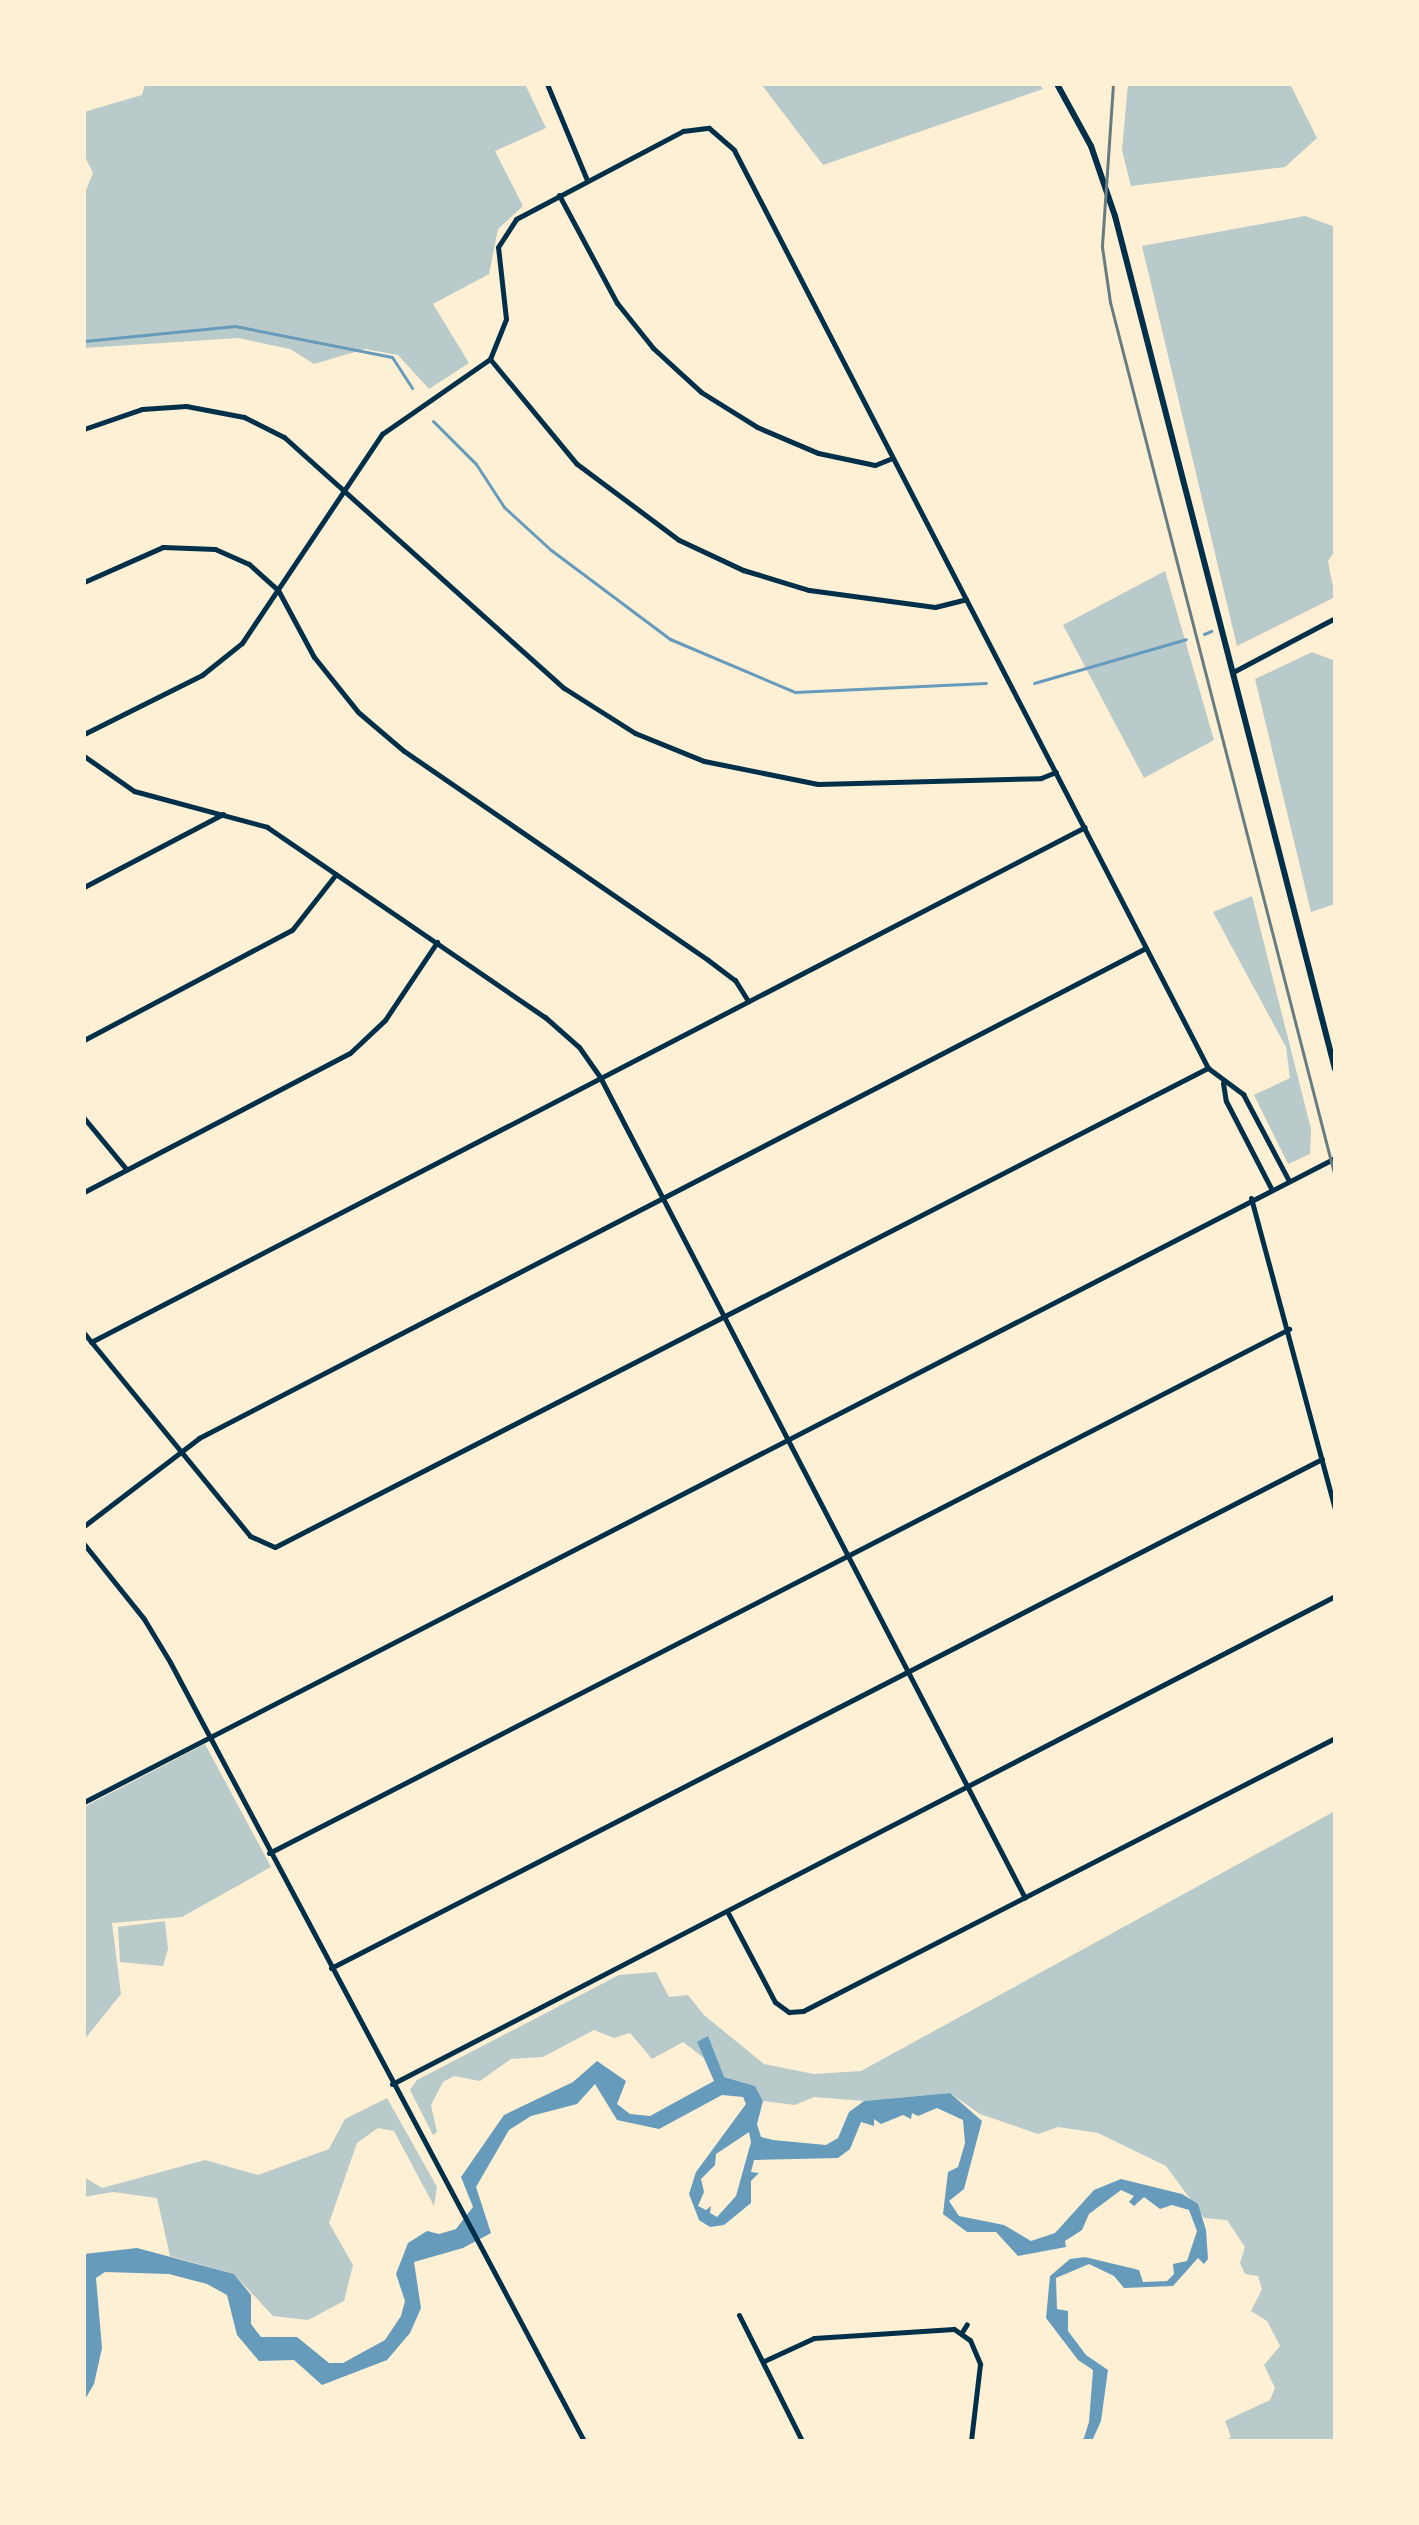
<!DOCTYPE html>
<html>
<head>
<meta charset="utf-8">
<style>
	body { margin:0 }
	#map { position:relative; width:1419px; height:2525px; overflow:hidden; background:#fdf0d5; font-family:Figtree,sans-serif }
	div>[style] { position:absolute }
	[style*='--x'] { left:calc(var(--x)*1px); top:calc(var(--y)*1px); width:calc(var(--w)*1px); rotate:calc(var(--a)*1deg) }
	.green>* { inset:0; background:#b9caca }
	.water>* { inset:0; background:#669bbc }
	.stream>* { height:3px; margin:-1.5px; padding:0 1.5px; transform-origin:1.5px; border-radius:1.5px; background:#669bbc }
	.minor>* { height:5px; margin:-2.5px; padding:0 2.5px; transform-origin:2.5px; border-radius:2.5px; background:#003049 }
	.tertiary>* { height:6px; margin:-3px; padding:0 3px; transform-origin:3px; border-radius:3px; background:#003049 }
	.rail>* { height:3px; margin:-1.5px; padding:0 1.5px; transform-origin:1.5px; border-radius:1.5px; background:#657d81 }
	span { translate:-50% -50%; white-space:nowrap; text-align:center; line-height:1.15; -webkit-text-stroke:8px #fdf0d5; paint-order:stroke }
	.frame { position:absolute; inset:0; border:86px solid #fdf0d5; pointer-events:none }
</style>
</head>
<body>
<div id="map">
	<div class="green">
		<i style="clip-path:polygon(145px 84px,525px 84px,546px 128px,495px 151px,523px 206px,498px 229px,489px 274px,433px 304px,469px 363px,429px 389px,398px 355px,365px 349px,314px 364px,290px 349px,238px 338px,84px 348px,84px 195px,93px 173px,84px 155px,84px 112px,142px 95px)"></i>
		<i style="clip-path:polygon(761px 84px,1039px 84px,1043px 89px,823px 165px)"></i>
		<i style="clip-path:polygon(1128px 84px,1290px 84px,1317px 138px,1285px 167px,1131px 186px,1122px 150px)"></i>
		<i style="clip-path:polygon(1305px 216px,1335px 227px,1335px 551px,1328px 561px,1335px 597px,1237px 646px,1142px 246px)"></i>
		<i style="clip-path:polygon(1165px 571px,1214px 740px,1144px 778px,1063px 625px)"></i>
		<i style="clip-path:polygon(1312px 652px,1335px 661px,1335px 904px,1311px 912px,1255px 679px)"></i>
		<i style="clip-path:polygon(1252px 896px,1311px 1129px,1310px 1154px,1288px 1164px,1254px 1095px,1290px 1078px,1286px 1047px,1213px 912px)"></i>
		<i style="clip-path:polygon(205px 1744px,271px 1867px,182px 1917px,112px 1923px,121px 1994px,84px 2040px,84px 1807px)"></i>
		<i style="clip-path:polygon(1335px 1811px,1333px 2441px,1225px 2441px,1231px 2437px,1225px 2421px,1270px 2400px,1275px 2388px,1264px 2365px,1280px 2346px,1267px 2321px,1251px 2311px,1262px 2289px,1258px 2276px,1245px 2274px,1240px 2263px,1245px 2247px,1227px 2220px,1204px 2218px,1166px 2166px,1098px 2133px,1058px 2127px,1038px 2134px,980px 2114px,950px 2093px,864px 2101px,814px 2097px,795px 2105px,763px 2101px,755px 2086px,724px 2077px,697px 2042px,704px 2058px,683px 2042px,652px 2059px,630px 2033px,614px 2038px,594px 2030px,543px 2057px,511px 2059px,480px 2081px,454px 2076px,443px 2082px,431px 2105px,437px 2132px,433px 2135px,410px 2090px,417px 2080px,619px 1975px,656px 1972px,669px 1997px,688px 1995px,704px 2015px,764px 2064px,814px 2074px,861px 2071px)"></i>
		<i style="clip-path:polygon(165px 1921px,168px 1949px,163px 1966px,120px 1962px,118px 1927px)"></i>
		<i style="clip-path:polygon(387px 2098px,437px 2187px,434px 2206px,394px 2131px,378px 2128px,357px 2143px,329px 2223px,353px 2265px,344px 2301px,308px 2320px,273px 2316px,234px 2274px,170px 2256px,157px 2198px,113px 2192px,84px 2197px,84px 2177px,102px 2188px,205px 2160px,258px 2175px,329px 2149px,345px 2119px)"></i>
	</div>
	<div class="water">
		<i style="clip-path:polygon(evenodd,708px 2036px,724px 2077px,755px 2086px,763px 2101px,757px 2124px,761px 2137px,773px 2140px,826px 2145px,838px 2138px,849px 2112px,864px 2101px,950px 2093px,982px 2121px,964px 2189px,949px 2201px,959px 2216px,1004px 2225px,1031px 2241px,1055px 2233px,1094px 2190px,1121px 2179px,1182px 2194px,1198px 2204px,1206px 2230px,1208px 2259px,1204px 2264px,1198px 2258px,1173px 2286px,1124px 2288px,1114px 2276px,1089px 2264px,1056px 2278px,1057px 2309px,1068px 2311px,1068px 2331px,1086px 2355px,1108px 2370px,1101px 2421px,1092px 2441px,1078px 2441px,1084px 2438px,1089px 2422px,1093px 2370px,1078px 2360px,1046px 2318px,1050px 2276px,1070px 2259px,1085px 2257px,1139px 2270px,1143px 2282px,1167px 2281px,1174px 2274px,1173px 2264px,1187px 2261px,1197px 2231px,1189px 2210px,1172px 2205px,1160px 2209px,1144px 2197px,1134px 2206px,1129px 2202px,1134px 2196px,1121px 2190px,1089px 2214px,1082px 2230px,1065px 2241px,1066px 2247px,1018px 2256px,996px 2232px,967px 2232px,943px 2214px,948px 2172px,958px 2167px,965px 2143px,963px 2120px,937px 2108px,918px 2116px,912px 2113px,911px 2119px,903px 2115px,881px 2124px,874px 2119px,874px 2126px,861px 2122px,850px 2149px,838px 2158px,754px 2160px,751px 2172px,759px 2173px,751px 2181px,751px 2203px,724px 2225px,710px 2227px,699px 2220px,689px 2194px,696px 2172px,746px 2104px,743px 2097px,722px 2095px,659px 2129px,617px 2120px,595px 2084px,577px 2104px,531px 2116px,509px 2130px,476px 2187px,491px 2233px,463px 2248px,414px 2262px,421px 2308px,410px 2333px,387px 2360px,322px 2385px,294px 2360px,259px 2361px,237px 2335px,227px 2295px,207px 2284px,169px 2274px,105px 2272px,96px 2278px,102px 2348px,94px 2384px,84px 2401px,84px 2254px,137px 2248px,234px 2274px,251px 2295px,251px 2324px,261px 2337px,297px 2337px,329px 2363px,343px 2363px,385px 2340px,401px 2316px,405px 2301px,396px 2274px,408px 2243px,427px 2231px,439px 2234px,456px 2229px,473px 2207px,461px 2177px,504px 2115px,573px 2082px,597px 2061px,626px 2081px,617px 2104px,630px 2114px,650px 2116px,714px 2081px,697px 2042px,708px 2036px,749px 2132px,751px 2142px,736px 2196px,717px 2217px,710px 2213px,711px 2206px,706px 2210px,698px 2206px,704px 2192px,701px 2179px,715px 2165px,716px 2154px,749px 2132px)"></i>
	</div>
	<div class="stream">
		<i style="--x:84;--y:341;--w:152;--a:-5.7"></i>
		<i style="--x:235;--y:326;--w:160;--a:11.2"></i>
		<i style="--x:392;--y:357;--w:37;--a:57"></i>
		<i style="--x:433;--y:421;--w:61;--a:45"></i>
		<i style="--x:476;--y:464;--w:51;--a:56.9"></i>
		<i style="--x:504;--y:507;--w:64;--a:42.5"></i>
		<i style="--x:551;--y:550;--w:149;--a:36.8"></i>
		<i style="--x:670;--y:639;--w:136;--a:23"></i>
		<i style="--x:795;--y:692;--w:191;--a:-2.7"></i>
		<i style="--x:1204;--y:634;--w:8;--a:-23"></i>
		<i style="--x:1034;--y:683;--w:158;--a:-16.1"></i>
	</div>
	<div class="minor">
		<i style="--x:547;--y:84;--w:104;--a:67.4"></i>
		<i style="--x:559;--y:195;--w:123;--a:61.8"></i>
		<i style="--x:617;--y:303;--w:58;--a:51.3"></i>
		<i style="--x:653;--y:348;--w:65;--a:42.5"></i>
		<i style="--x:701;--y:392;--w:66;--a:32"></i>
		<i style="--x:757;--y:427;--w:66;--a:23.1"></i>
		<i style="--x:818;--y:453;--w:58;--a:11.9"></i>
		<i style="--x:875;--y:465;--w:18;--a:-22"></i>
		<i style="--x:490;--y:359;--w:136;--a:50.4"></i>
		<i style="--x:577;--y:464;--w:127;--a:36.7"></i>
		<i style="--x:679;--y:540;--w:71;--a:25.1"></i>
		<i style="--x:743;--y:570;--w:69;--a:16.9"></i>
		<i style="--x:809;--y:590;--w:127;--a:7.7"></i>
		<i style="--x:935;--y:607;--w:32;--a:-14"></i>
		<i style="--x:84;--y:429;--w:61;--a:-19"></i>
		<i style="--x:142;--y:409;--w:44;--a:-3.9"></i>
		<i style="--x:186;--y:406;--w:59;--a:10.7"></i>
		<i style="--x:244;--y:417;--w:45;--a:26.6"></i>
		<i style="--x:284;--y:437;--w:376;--a:41.9"></i>
		<i style="--x:564;--y:688;--w:84;--a:32.4"></i>
		<i style="--x:635;--y:733;--w:74;--a:22.1"></i>
		<i style="--x:704;--y:761;--w:116;--a:11.4"></i>
		<i style="--x:818;--y:784;--w:223;--a:-1.5"></i>
		<i style="--x:1041;--y:778;--w:16;--a:-22"></i>
		<i style="--x:84;--y:582;--w:86;--a:-23.9"></i>
		<i style="--x:163;--y:547;--w:52;--a:2.2"></i>
		<i style="--x:215;--y:549;--w:37;--a:24"></i>
		<i style="--x:249;--y:564;--w:39;--a:42"></i>
		<i style="--x:278;--y:590;--w:76;--a:61.8"></i>
		<i style="--x:314;--y:657;--w:70;--a:51.3"></i>
		<i style="--x:358;--y:712;--w:60;--a:40.3"></i>
		<i style="--x:404;--y:751;--w:369;--a:34.5"></i>
		<i style="--x:708;--y:960;--w:34;--a:37"></i>
		<i style="--x:735;--y:980;--w:25;--a:58"></i>
		<i style="--x:1233;--y:672;--w:115;--a:-27.9"></i>
		<i style="--x:84;--y:734;--w:132;--a:-26.6"></i>
		<i style="--x:202;--y:675;--w:51;--a:-38.7"></i>
		<i style="--x:242;--y:643;--w:252;--a:-56.2"></i>
		<i style="--x:382;--y:434;--w:131;--a:-34.8"></i>
		<i style="--x:490;--y:359;--w:43;--a:-68.2"></i>
		<i style="--x:506;--y:319;--w:72;--a:-96.3"></i>
		<i style="--x:498;--y:247;--w:33;--a:-57"></i>
		<i style="--x:516;--y:219;--w:189;--a:-27.8"></i>
		<i style="--x:683;--y:131;--w:26;--a:-7"></i>
		<i style="--x:709;--y:128;--w:33;--a:41"></i>
		<i style="--x:734;--y:150;--w:1033;--a:62.69"></i>
		<i style="--x:1208;--y:1068;--w:44;--a:36.6"></i>
		<i style="--x:1243;--y:1094;--w:96;--a:62.1"></i>
		<i style="--x:84;--y:756;--w:61;--a:35"></i>
		<i style="--x:134;--y:791;--w:138;--a:15.1"></i>
		<i style="--x:267;--y:827;--w:337;--a:34.4"></i>
		<i style="--x:545;--y:1017;--w:45;--a:41.4"></i>
		<i style="--x:579;--y:1047;--w:37;--a:55"></i>
		<i style="--x:600;--y:1077;--w:924;--a:62.63"></i>
		<i style="--x:84;--y:887;--w:157;--a:-27.7"></i>
		<i style="--x:84;--y:1040;--w:235;--a:-27.9"></i>
		<i style="--x:292;--y:930;--w:71;--a:-51.8"></i>
		<i style="--x:1223;--y:1083;--w:18;--a:81"></i>
		<i style="--x:1226;--y:1101;--w:98;--a:62.7"></i>
		<i style="--x:84;--y:1118;--w:67;--a:50.4"></i>
		<i style="--x:84;--y:1192;--w:300;--a:-27.6"></i>
		<i style="--x:350;--y:1053;--w:48;--a:-43.3"></i>
		<i style="--x:385;--y:1020;--w:94;--a:-56.3"></i>
		<i style="--x:1251;--y:1198;--w:322;--a:74.9"></i>
		<i style="--x:84;--y:1333;--w:262;--a:50.7"></i>
		<i style="--x:250;--y:1536;--w:27;--a:24"></i>
		<i style="--x:275;--y:1547;--w:1049;--a:-27.18"></i>
		<i style="--x:91;--y:1342;--w:1119;--a:-27.39"></i>
		<i style="--x:84;--y:1526;--w:145;--a:-37.4"></i>
		<i style="--x:199;--y:1438;--w:1066;--a:-27.36"></i>
		<i style="--x:84;--y:1544;--w:96;--a:51.3"></i>
		<i style="--x:144;--y:1619;--w:50;--a:58.8"></i>
		<i style="--x:170;--y:1662;--w:882;--a:62.01"></i>
		<i style="--x:84;--y:1802;--w:1407;--a:-27.24"></i>
		<i style="--x:269;--y:1853;--w:1147;--a:-27.19"></i>
		<i style="--x:727;--y:1911;--w:103;--a:62.2"></i>
		<i style="--x:775;--y:2002;--w:17;--a:36"></i>
		<i style="--x:789;--y:2012;--w:14;--a:-4"></i>
		<i style="--x:803;--y:2011;--w:598;--a:-27.16"></i>
		<i style="--x:331;--y:1968;--w:1114;--a:-27.19"></i>
		<i style="--x:392;--y:2084;--w:1062;--a:-27.36"></i>
		<i style="--x:739;--y:2315;--w:141;--a:63.4"></i>
		<i style="--x:962;--y:2332;--w:9;--a:-58"></i>
		<i style="--x:764;--y:2361;--w:55;--a:-24.7"></i>
		<i style="--x:814;--y:2338;--w:140;--a:-3.7"></i>
		<i style="--x:954;--y:2329;--w:19;--a:35"></i>
		<i style="--x:970;--y:2340;--w:26;--a:67"></i>
		<i style="--x:980;--y:2364;--w:78;--a:96.7"></i>
	</div>
	<div class="tertiary">
		<i style="--x:1057;--y:84;--w:71;--a:61.3"></i>
		<i style="--x:1091;--y:146;--w:74;--a:71.1"></i>
		<i style="--x:1115;--y:216;--w:881;--a:75.54"></i>
	</div>
	<div class="rail">
		<i style="--x:1113;--y:84;--w:163;--a:93.9"></i>
		<i style="--x:1102;--y:247;--w:56;--a:81.7"></i>
		<i style="--x:1110;--y:302;--w:903;--a:75.58"></i>
	</div>
	<div class="frame"></div>
</div>
</body>
</html>
